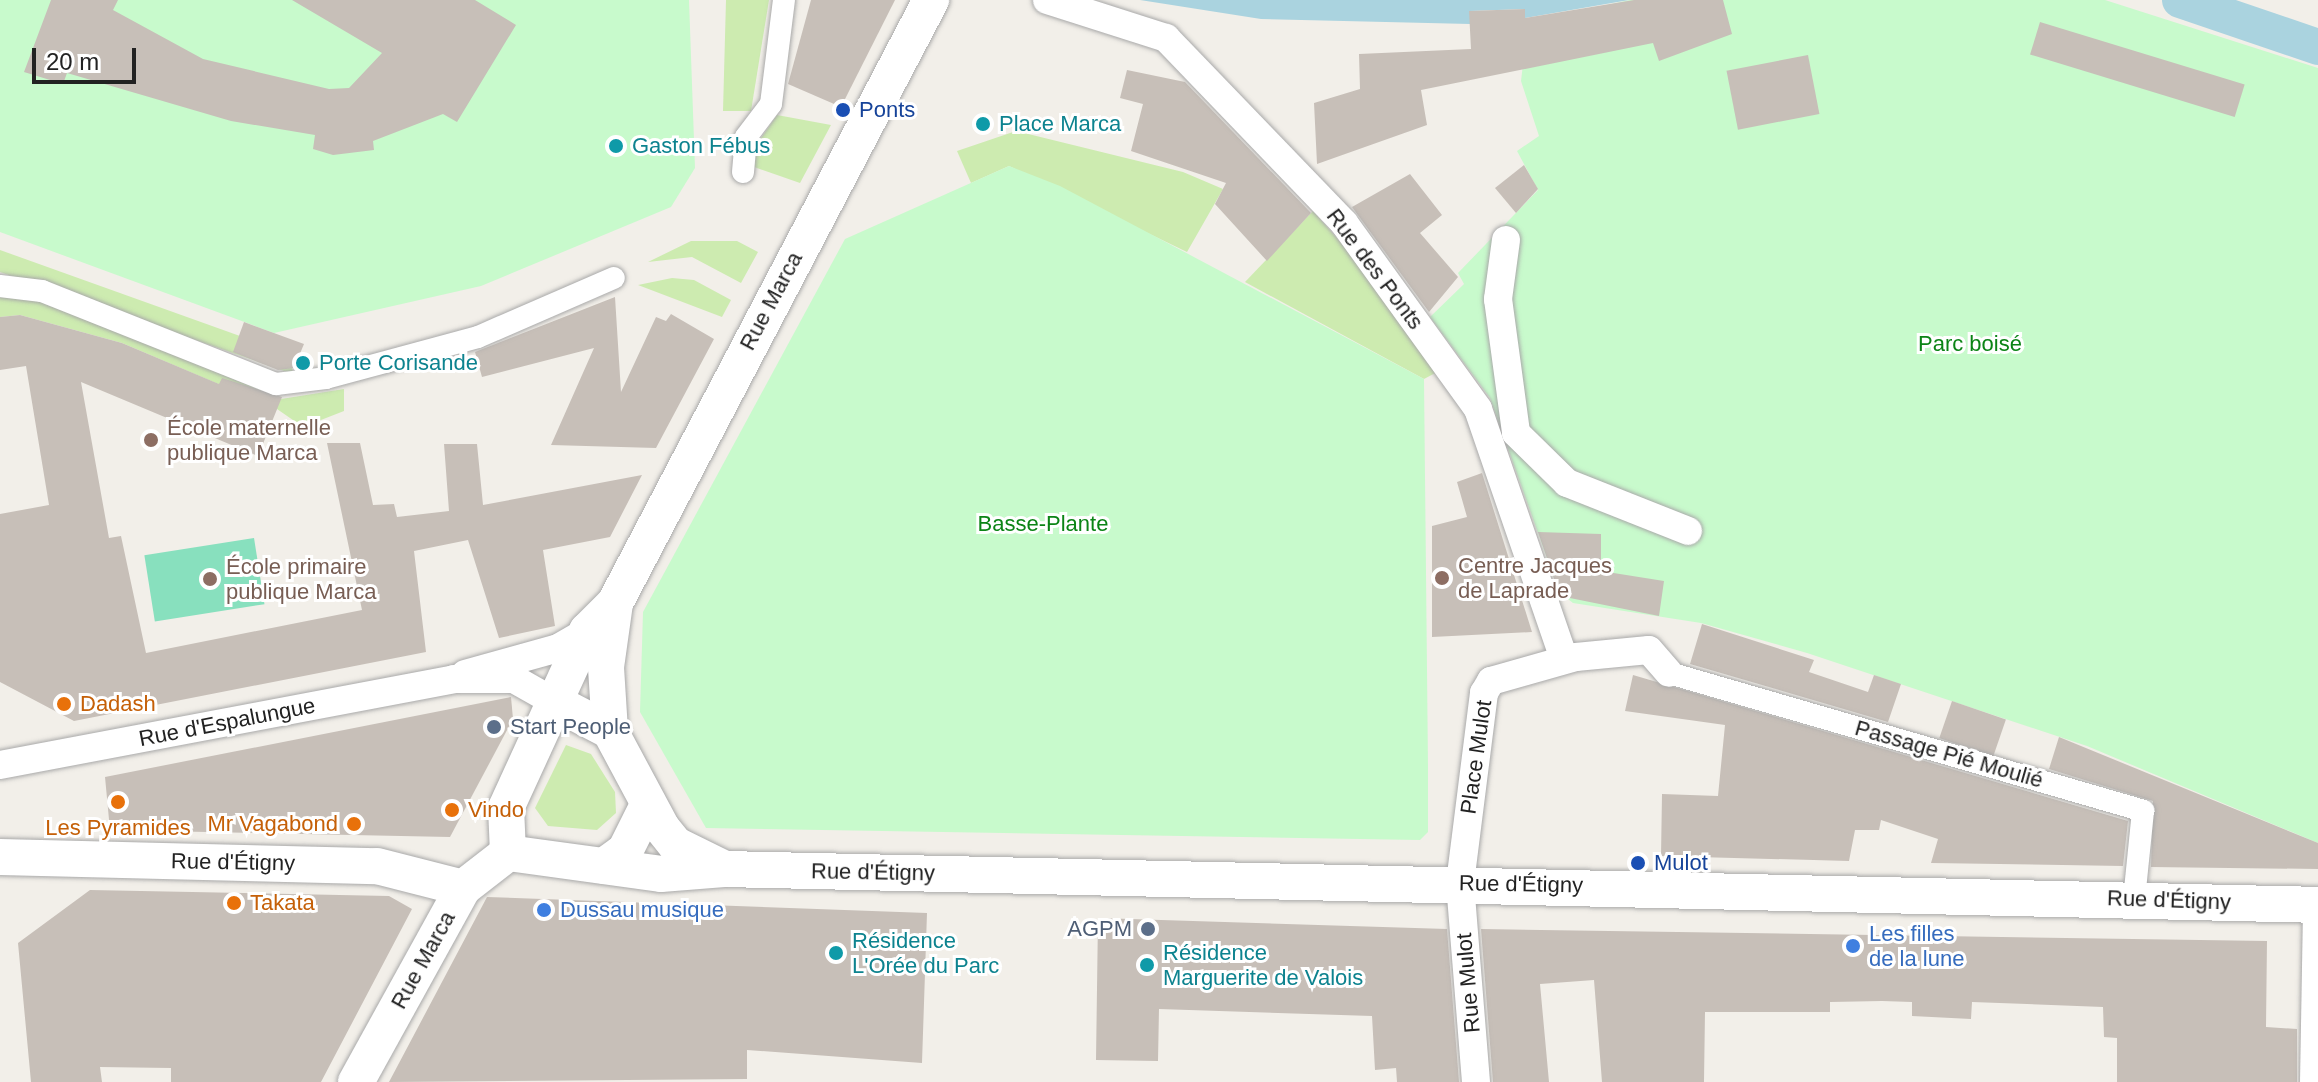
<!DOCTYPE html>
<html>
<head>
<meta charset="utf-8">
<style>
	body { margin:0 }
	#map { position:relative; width:2318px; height:1082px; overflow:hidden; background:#f2efe9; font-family:Arial,sans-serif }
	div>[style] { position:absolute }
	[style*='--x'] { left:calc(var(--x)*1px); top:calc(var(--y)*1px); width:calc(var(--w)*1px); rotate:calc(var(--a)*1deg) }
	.grass>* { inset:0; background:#cdebb0 }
	.park>* { inset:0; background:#c8facc }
	.pitch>* { inset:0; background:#88e0be; transform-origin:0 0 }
	.water>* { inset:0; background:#aad3df }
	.canal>* { height:36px; margin:-18px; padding:0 18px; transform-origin:18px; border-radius:18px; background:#aad3df }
	.building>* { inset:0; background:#c7bfb8; transform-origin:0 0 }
	.roads { filter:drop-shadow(0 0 2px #a9a9a9) drop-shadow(0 0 2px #a9a9a9) }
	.pedestrian>* { height:22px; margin:-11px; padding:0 11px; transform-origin:11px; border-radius:11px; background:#fff }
	.minor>* { height:28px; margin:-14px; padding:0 14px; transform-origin:14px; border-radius:14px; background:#fff }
	.tertiary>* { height:36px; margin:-18px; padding:0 18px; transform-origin:18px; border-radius:18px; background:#fff }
	.dots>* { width:22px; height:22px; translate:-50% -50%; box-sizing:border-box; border:4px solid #fff; border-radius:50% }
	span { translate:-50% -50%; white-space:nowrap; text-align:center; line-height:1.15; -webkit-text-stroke:6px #fff; paint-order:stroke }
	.transit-label { font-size:22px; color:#164399 }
	.left { translate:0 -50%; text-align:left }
	.culture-label { font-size:22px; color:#0d838f }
	.street-label { font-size:22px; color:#222 }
	.park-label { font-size:22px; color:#0c8416 }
	.education-label { font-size:22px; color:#785e54 }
	.food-label { font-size:22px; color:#c56008 }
	.right { translate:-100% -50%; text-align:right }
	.service-label { font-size:22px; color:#4e5e75 }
	.shop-label { font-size:22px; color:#366cbe }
	.scale { position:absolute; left:32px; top:48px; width:104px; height:36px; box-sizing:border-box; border:4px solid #222; border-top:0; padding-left:10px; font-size:24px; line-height:28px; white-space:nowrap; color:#222; -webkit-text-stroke:6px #fff; paint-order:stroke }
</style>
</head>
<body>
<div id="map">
	<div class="grass">
		<i style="clip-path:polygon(726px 0,769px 0,751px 111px,723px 111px)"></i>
		<i style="clip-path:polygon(777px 115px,831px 125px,800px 183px,754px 167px,759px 141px)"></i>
		<i style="clip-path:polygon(1016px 131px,1183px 172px,1223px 189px,1187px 252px,1009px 166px,971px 183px,957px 151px)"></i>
		<i style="clip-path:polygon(1313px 211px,1342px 244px,1439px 371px,1424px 379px,1245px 282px)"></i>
		<i style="clip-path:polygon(691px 241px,737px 241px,758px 252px,741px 283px,692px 257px,648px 262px)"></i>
		<i style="clip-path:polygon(0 250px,290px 354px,293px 374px,0 272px)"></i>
		<i style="clip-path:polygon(672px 278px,694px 280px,731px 300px,722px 317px,638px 285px)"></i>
		<i style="clip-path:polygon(0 296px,55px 304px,281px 399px,344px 389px,344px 411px,303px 427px,277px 409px,122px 343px,20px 315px,0 317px)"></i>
		<i style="clip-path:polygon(566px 745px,591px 754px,615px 792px,616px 813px,597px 830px,548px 826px,535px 808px)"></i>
	</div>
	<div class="park">
		<i style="clip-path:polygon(0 0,689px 0,695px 168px,671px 207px,481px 286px,274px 333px,0 232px)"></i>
		<i style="clip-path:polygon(1630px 0,2105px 0,2318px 68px,2318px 843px,2087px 746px,1807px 653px,1701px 623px,1573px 603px,1559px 592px,1490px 398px,1430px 317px,1464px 284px,1458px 273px,1538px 190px,1517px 151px,1539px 136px,1521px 81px,1528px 22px)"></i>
		<i style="clip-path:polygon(1009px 166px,1060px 186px,1424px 379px,1428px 766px,1428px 832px,1420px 840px,706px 828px,640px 712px,643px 612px,845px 239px)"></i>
	</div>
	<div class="pitch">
		<i style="left:254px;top:538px;width:67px;height:111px;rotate:81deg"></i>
	</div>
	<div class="water">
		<i style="clip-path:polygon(1140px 0,1629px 0,1525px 18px,1525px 9px,1470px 11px,1470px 24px,1261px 19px)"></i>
	</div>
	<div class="canal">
		<i style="--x:2180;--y:0;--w:146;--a:18.8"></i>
	</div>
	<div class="building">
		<i style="clip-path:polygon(51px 0,118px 0,113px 10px,203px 59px,329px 89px,349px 88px,382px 53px,292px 0,475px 0,516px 25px,457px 122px,443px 114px,373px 141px,374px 150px,333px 155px,313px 149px,315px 135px,231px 121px,67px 73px,63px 84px,24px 72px)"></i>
		<i style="clip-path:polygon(811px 0,895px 0,841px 107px,788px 84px)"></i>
		<i style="clip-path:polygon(1634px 0,1723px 0,1732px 34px,1659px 61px,1653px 43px,1421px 90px,1427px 125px,1317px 164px,1314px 103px,1360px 89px,1359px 54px,1471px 49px,1469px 11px,1525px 9px,1525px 18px)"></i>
		<i style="left:2040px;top:22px;width:214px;height:34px;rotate:17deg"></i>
		<i style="left:1808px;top:55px;width:60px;height:83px;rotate:79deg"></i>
		<i style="clip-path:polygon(1127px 70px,1185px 82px,1311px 213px,1267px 261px,1215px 204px,1226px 183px,1131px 151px,1143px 104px,1120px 98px)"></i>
		<i style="clip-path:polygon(1524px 165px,1538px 189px,1516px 213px,1495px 188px)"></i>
		<i style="clip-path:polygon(1410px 174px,1442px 215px,1420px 233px,1458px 277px,1429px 312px,1352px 207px)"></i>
		<i style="clip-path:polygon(615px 297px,621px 392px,656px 317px,666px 321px,671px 314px,714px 339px,656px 448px,551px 445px,594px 348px,482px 377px,475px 352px)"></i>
		<i style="clip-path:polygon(20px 315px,122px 343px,219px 384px,222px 378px,282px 397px,258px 456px,81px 382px,109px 538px,121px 536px,146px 653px,362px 610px,327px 443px,360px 443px,373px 505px,394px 504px,397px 517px,449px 511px,444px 444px,477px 444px,483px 505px,642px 475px,610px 537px,543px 550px,555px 626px,499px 638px,468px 540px,414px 551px,426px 652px,74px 721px,0 682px,0 514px,49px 505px,26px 366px,0 370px,0 317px)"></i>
		<i style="clip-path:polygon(244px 322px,304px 344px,294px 368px,278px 370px,233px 352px)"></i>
		<i style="clip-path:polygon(1482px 473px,1532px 632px,1432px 637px,1432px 526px,1467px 517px,1457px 482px)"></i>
		<i style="clip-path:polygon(1538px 532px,1601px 534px,1601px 571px,1664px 581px,1659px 616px,1560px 596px)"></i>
		<i style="clip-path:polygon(1702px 624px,1814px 660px,1809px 672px,1868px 692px,1874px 675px,1901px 684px,1888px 722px,1690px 664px)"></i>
		<i style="clip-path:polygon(1633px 675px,2128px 821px,2123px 866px,1931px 863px,1938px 839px,1881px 820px,1879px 830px,1855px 830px,1849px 861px,1661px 856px,1662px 794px,1718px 796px,1725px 725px,1625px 711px)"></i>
		<i style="clip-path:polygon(511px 697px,513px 719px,450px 837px,110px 830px,105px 777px)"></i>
		<i style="left:1952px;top:701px;width:57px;height:39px;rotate:19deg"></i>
		<i style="clip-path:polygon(2059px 737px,2318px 843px,2318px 869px,2151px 867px,2153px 801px,2049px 769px)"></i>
		<i style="clip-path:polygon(90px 890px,389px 896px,412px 909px,321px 1082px,171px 1082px,171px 1068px,100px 1067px,102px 1082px,31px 1082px,18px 943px)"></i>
		<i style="clip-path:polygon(487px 897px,927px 913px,922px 1063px,747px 1050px,747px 1079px,389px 1082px)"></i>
		<i style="clip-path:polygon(1098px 918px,1447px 929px,1459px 1082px,1397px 1082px,1396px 1068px,1375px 1070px,1372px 1016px,1159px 1009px,1158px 1061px,1096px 1060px)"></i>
		<i style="clip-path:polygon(1481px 929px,2267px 941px,2266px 1027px,2297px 1029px,2297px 1082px,2117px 1082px,2117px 1038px,2104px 1037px,2103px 1007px,1972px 1002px,1971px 1019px,1912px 1016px,1912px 1002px,1882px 1001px,1830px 1002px,1830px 1012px,1705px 1012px,1704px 1082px,1602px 1082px,1594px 980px,1540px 984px,1549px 1082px,1493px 1082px)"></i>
	</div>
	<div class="roads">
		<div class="pedestrian">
			<i style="--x:743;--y:172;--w:35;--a:-85"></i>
			<i style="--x:746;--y:137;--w:41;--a:-52.9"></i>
			<i style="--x:771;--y:104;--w:105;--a:-82.9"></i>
			<i style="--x:0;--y:286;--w:42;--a:6.8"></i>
			<i style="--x:42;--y:291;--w:252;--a:21.7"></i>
			<i style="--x:276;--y:384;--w:50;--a:-6.8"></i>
			<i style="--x:326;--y:378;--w:157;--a:-15.1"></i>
			<i style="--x:478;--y:337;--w:148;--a:-23.5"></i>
			<i style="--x:1669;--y:673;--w:494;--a:16.2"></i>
			<i style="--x:2143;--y:811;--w:88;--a:95.8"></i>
		</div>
		<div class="minor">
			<i style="--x:1047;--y:0;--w:125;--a:17.7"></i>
			<i style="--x:1166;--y:38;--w:257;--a:46.1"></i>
			<i style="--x:1344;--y:223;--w:229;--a:54.2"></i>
			<i style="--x:1478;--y:409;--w:264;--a:71"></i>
			<i style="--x:1506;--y:240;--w:60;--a:97.7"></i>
			<i style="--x:1498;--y:299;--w:135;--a:82.3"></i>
			<i style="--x:1516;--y:433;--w:71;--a:44.4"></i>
			<i style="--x:1567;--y:483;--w:130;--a:21.6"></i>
			<i style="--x:465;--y:674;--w:97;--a:-15.6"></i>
			<i style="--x:558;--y:648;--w:34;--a:-30"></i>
			<i style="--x:0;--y:765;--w:462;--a:-10.7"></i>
			<i style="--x:454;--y:679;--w:60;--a:0"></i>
			<i style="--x:514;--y:679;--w:51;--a:29.6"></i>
			<i style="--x:1476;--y:1082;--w:200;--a:-94.6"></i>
			<i style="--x:1460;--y:883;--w:192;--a:-82.8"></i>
			<i style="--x:1484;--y:693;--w:14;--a:-60"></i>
			<i style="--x:1491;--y:681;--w:88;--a:-15.8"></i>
			<i style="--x:1576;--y:657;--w:73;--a:-5.5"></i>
			<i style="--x:1649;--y:650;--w:30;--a:49"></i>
			<i style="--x:2314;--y:1082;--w:177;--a:-89"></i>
		</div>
		<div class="tertiary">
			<i style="--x:558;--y:704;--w:59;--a:27.4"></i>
			<i style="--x:610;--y:731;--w:110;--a:61.8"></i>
			<i style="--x:662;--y:828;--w:22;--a:51"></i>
			<i style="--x:676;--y:845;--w:52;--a:26.1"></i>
			<i style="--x:610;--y:731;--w:64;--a:-93.6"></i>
			<i style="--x:606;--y:667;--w:65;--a:-82"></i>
			<i style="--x:508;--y:853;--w:154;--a:7.8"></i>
			<i style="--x:661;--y:874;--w:63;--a:-4.5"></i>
			<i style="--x:724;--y:869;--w:1594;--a:1.29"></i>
			<i style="--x:508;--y:853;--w:45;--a:-92.5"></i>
			<i style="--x:506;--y:808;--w:195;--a:-65.4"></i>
			<i style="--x:587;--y:631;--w:40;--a:-45"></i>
			<i style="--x:615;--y:603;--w:681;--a:-62.34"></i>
			<i style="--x:0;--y:857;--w:377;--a:1.4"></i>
			<i style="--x:377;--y:866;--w:89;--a:14.3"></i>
			<i style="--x:604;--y:866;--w:26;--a:-36"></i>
			<i style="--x:625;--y:851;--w:51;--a:-63.4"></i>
			<i style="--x:356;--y:1082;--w:222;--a:-61.1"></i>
			<i style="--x:463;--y:888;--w:57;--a:-37.9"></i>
		</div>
	</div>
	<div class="dots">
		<i style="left:843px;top:110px;background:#1a4fb4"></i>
		<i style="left:983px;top:124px;background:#0f9aa8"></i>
		<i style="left:616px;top:146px;background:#0f9aa8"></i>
		<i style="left:303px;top:363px;background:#0f9aa8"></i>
		<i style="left:151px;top:440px;background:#8d6e63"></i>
		<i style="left:1442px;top:578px;background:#8d6e63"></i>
		<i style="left:210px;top:579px;background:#8d6e63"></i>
		<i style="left:64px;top:704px;background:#e8710a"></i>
		<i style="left:494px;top:727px;background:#5c6f8a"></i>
		<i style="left:118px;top:802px;background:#e8710a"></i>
		<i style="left:452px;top:810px;background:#e8710a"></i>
		<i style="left:354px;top:824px;background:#e8710a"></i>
		<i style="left:1638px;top:863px;background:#1a4fb4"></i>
		<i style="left:234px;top:903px;background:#e8710a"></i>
		<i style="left:544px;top:910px;background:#3f7fe0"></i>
		<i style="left:1148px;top:929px;background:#5c6f8a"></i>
		<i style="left:1853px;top:946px;background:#3f7fe0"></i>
		<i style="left:836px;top:953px;background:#0f9aa8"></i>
		<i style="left:1147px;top:965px;background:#0f9aa8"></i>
	</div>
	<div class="transit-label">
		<span class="left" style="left:859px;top:110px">Ponts</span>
		<span class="left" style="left:1654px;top:863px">Mulot</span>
	</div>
	<div class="culture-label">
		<span class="left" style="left:999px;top:124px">Place Marca</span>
		<span class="left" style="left:632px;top:146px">Gaston Fébus</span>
		<span class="left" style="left:319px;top:363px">Porte Corisande</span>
		<span class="left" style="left:852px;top:953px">Résidence<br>L'Orée du Parc</span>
		<span class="left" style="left:1163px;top:965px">Résidence<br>Marguerite de Valois</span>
	</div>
	<div class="street-label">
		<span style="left:1375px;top:269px;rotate:53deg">Rue des Ponts</span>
		<span style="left:771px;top:301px;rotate:-62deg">Rue Marca</span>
		<span style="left:227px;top:722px;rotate:-11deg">Rue d'Espalungue</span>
		<span style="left:1949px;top:754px;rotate:16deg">Passage Pié Moulié</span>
		<span style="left:1476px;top:757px;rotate:-82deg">Place Mulot</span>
		<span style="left:233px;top:862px;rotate:1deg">Rue d'Étigny</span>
		<span style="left:873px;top:872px;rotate:1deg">Rue d'Étigny</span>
		<span style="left:1521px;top:884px;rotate:1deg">Rue d'Étigny</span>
		<span style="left:2169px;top:900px;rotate:2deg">Rue d'Étigny</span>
		<span style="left:423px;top:960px;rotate:-61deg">Rue Marca</span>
		<span style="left:1468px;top:983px;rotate:-95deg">Rue Mulot</span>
	</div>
	<div class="park-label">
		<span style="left:1970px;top:344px">Parc boisé</span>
		<span style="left:1043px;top:524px">Basse-Plante</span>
	</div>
	<div class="education-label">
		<span class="left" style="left:167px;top:440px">École maternelle<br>publique Marca</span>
		<span class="left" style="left:1458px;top:578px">Centre Jacques<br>de Laprade</span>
		<span class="left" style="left:226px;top:579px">École primaire<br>publique Marca</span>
	</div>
	<div class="food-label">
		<span class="left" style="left:80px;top:704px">Dadash</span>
		<span class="left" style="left:468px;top:810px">Vindo</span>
		<span class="right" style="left:338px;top:824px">Mr Vagabond</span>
		<span style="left:118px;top:828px">Les Pyramides</span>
		<span class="left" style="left:250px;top:903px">Takata</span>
	</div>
	<div class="service-label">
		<span class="left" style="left:510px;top:727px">Start People</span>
		<span class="right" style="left:1132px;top:929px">AGPM</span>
	</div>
	<div class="shop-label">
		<span class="left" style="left:560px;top:910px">Dussau musique</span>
		<span class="left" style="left:1869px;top:946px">Les filles<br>de la lune</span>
	</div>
	<div class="scale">20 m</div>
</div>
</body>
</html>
